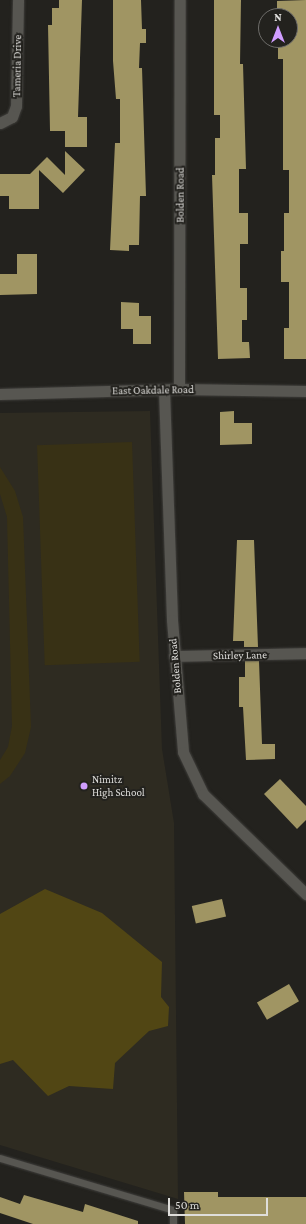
<!DOCTYPE html>
<html>
<head>
<meta charset="utf-8">
<style>
	body { margin:0 }
	#map { position:relative; width:306px; height:1224px; overflow:hidden; background:#23221e; font-family:"Crimson Pro",serif }
	div>[style] { position:absolute }
	[style*='--x'] { left:calc(var(--x)*1px); top:calc(var(--y)*1px); width:calc(var(--w)*1px); rotate:calc(var(--a)*1deg) }
	.built>* { inset:0; background:#2e2b21 }
	.green>* { inset:0; background:#383115; transform-origin:0 0 }
	.forest>* { inset:0; background:#514614 }
	.building>* { inset:0; background:#a09563; transform-origin:0 0 }
	.roads { filter:drop-shadow(0 0 1px #3f3e3b) drop-shadow(0 0 1px #3f3e3b) }
	.service>* { height:7px; margin:-3.5px; padding:0 3.5px; transform-origin:3.5px; border-radius:3.5px; background:#575651 }
	.minor>* { height:11px; margin:-5.5px; padding:0 5.5px; transform-origin:5.5px; border-radius:5.5px; background:#575651 }
	.tertiary>* { height:11px; margin:-5.5px; padding:0 5.5px; transform-origin:5.5px; border-radius:5.5px; background:#575651 }
	.dots>* { width:11px; height:11px; translate:-50% -50%; box-sizing:border-box; border:2px solid #23221e; border-radius:50% }
	span { translate:-50% -50%; white-space:nowrap; text-align:center; line-height:1.15; -webkit-text-stroke:4px #23221e; paint-order:stroke }
	.street-label { font-size:11px; color:#dfdedb }
	.poi-label { font-size:11px; color:#dfdedb }
	.left { translate:0 -50%; text-align:left }
	.north { position:absolute; left:258px; top:8px; width:40px; height:40px; box-sizing:border-box; background:#23221e; border:1px solid #6e6d6a; border-radius:50%; rotate:0deg; font-size:11px; font-weight:700; line-height:16px; text-align:center; color:#dfdedb }
	.north::after { content:''; display:block; margin:auto; width:14px; height:18px; background:#d09dff; clip-path:polygon(50% 0,100% 100%,50% 72%,0 100%) }
	.scale { position:absolute; left:168px; top:1198px; width:100px; height:18px; box-sizing:border-box; border:2px solid #dfdedb; border-top:0; padding-left:5px; font-size:12px; line-height:14px; white-space:nowrap; color:#dfdedb; -webkit-text-stroke:3px #23221e; paint-order:stroke }
</style>
</head>
<body>
<div id="map">
	<div class="built">
		<i style="clip-path:polygon(150px 411px,162px 749px,174px 823px,178px 1199px,0 1145px,0 413px)"></i>
	</div>
	<div class="green">
		<i style="left:132px;top:442px;width:220px;height:95px;rotate:88deg"></i>
		<i style="clip-path:polygon(0 467px,15px 491px,23px 517px,31px 727px,25px 753px,10px 776px,0 784px,0 760px,8px 747px,12px 726px,7px 517px,0 494px)"></i>
	</div>
	<div class="forest">
		<i style="clip-path:polygon(45px 889px,102px 913px,162px 962px,161px 997px,169px 1007px,168px 1026px,149px 1031px,115px 1063px,113px 1089px,69px 1086px,48px 1096px,13px 1060px,0 1064px,0 914px)"></i>
	</div>
	<div class="building">
		<i style="clip-path:polygon(59px 0,82px 0,78px 117px,87px 117px,87px 147px,65px 147px,65px 131px,50px 131px,48px 25px,52px 25px,52px 8px,59px 8px)"></i>
		<i style="clip-path:polygon(113px 0,141px 0,142px 29px,146px 29px,146px 43px,140px 43px,139px 68px,142px 68px,146px 196px,140px 196px,139px 245px,129px 245px,129px 251px,110px 250px,115px 143px,120px 143px,120px 99px,116px 99px,113px 61px)"></i>
		<i style="clip-path:polygon(214px 0,241px 0,240px 64px,243px 64px,246px 169px,239px 169px,239px 213px,248px 213px,248px 244px,240px 244px,240px 288px,247px 288px,247px 320px,242px 320px,242px 342px,249px 342px,250px 358px,218px 359px,212px 175px,215px 175px,215px 138px,220px 138px,220px 115px,214px 115px)"></i>
		<i style="clip-path:polygon(306px 0,306px 359px,284px 359px,284px 328px,289px 328px,289px 282px,281px 282px,281px 251px,284px 251px,284px 213px,289px 213px,289px 170px,283px 170px,283px 59px,278px 59px,278px 40px,290px 40px,290px 16px,277px 16px,277px 1px)"></i>
		<i style="clip-path:polygon(65px 151px,85px 170px,63px 193px,39px 170px,39px 209px,9px 209px,9px 196px,0 196px,0 174px,30px 174px,47px 157px,65px 175px)"></i>
		<i style="clip-path:polygon(17px 254px,37px 254px,37px 294px,0 295px,0 274px,17px 274px)"></i>
		<i style="clip-path:polygon(121px 302px,139px 303px,139px 316px,151px 316px,151px 344px,133px 344px,133px 329px,121px 329px)"></i>
		<i style="clip-path:polygon(234px 411px,234px 423px,252px 423px,252px 444px,220px 445px,220px 412px)"></i>
		<i style="clip-path:polygon(237px 540px,254px 540px,258px 647px,244px 647px,244px 641px,233px 641px)"></i>
		<i style="clip-path:polygon(245px 661px,259px 661px,262px 744px,275px 744px,275px 759px,246px 760px,243px 707px,239px 707px,239px 677px,245px 677px)"></i>
		<i style="clip-path:polygon(280px 779px,306px 806px,306px 820px,297px 829px,264px 794px)"></i>
		<i style="left:222px;top:899px;width:18px;height:31px;rotate:77deg"></i>
		<i style="left:289px;top:984px;width:20px;height:37px;rotate:60deg"></i>
		<i style="clip-path:polygon(184px 1192px,218px 1192px,218px 1197px,306px 1197px,306px 1224px,185px 1224px)"></i>
		<i style="clip-path:polygon(24px 1195px,83px 1212px,85px 1204px,138px 1221px,138px 1224px,33px 1224px,0 1213px,0 1197px,20px 1204px)"></i>
	</div>
	<div class="roads">
		<div class="service">
			<i style="--x:0;--y:1158;--w:181;--a:16.7"></i>
			<i style="--x:173;--y:1210;--w:14;--a:90"></i>
		</div>
		<div class="minor">
			<i style="--x:0;--y:123;--w:13;--a:-27"></i>
			<i style="--x:12;--y:117;--w:12;--a:-70"></i>
			<i style="--x:16;--y:106;--w:106;--a:-88.9"></i>
			<i style="--x:179;--y:389;--w:389;--a:-89.9"></i>
			<i style="--x:164;--y:390;--w:230;--a:88"></i>
			<i style="--x:172;--y:620;--w:132;--a:85.2"></i>
			<i style="--x:183;--y:752;--w:47;--a:64.5"></i>
			<i style="--x:203;--y:794;--w:144;--a:44.2"></i>
			<i style="--x:174;--y:656;--w:132;--a:-1.3"></i>
		</div>
		<div class="tertiary">
			<i style="--x:0;--y:394;--w:179;--a:-1.6"></i>
			<i style="--x:179;--y:389;--w:127;--a:0.9"></i>
		</div>
	</div>
	<div class="dots">
		<i style="left:84px;top:786px;background:#d09dff"></i>
	</div>
	<div class="street-label">
		<span style="left:17px;top:66px;rotate:-89deg">Tameria Drive</span>
		<span style="left:180px;top:195px;rotate:-90deg">Bolden Road</span>
		<span style="left:153px;top:390px;rotate:-1deg">East Oakdale Road</span>
		<span style="left:240px;top:655px;rotate:-1deg">Shirley Lane</span>
		<span style="left:175px;top:666px;rotate:-95deg">Bolden Road</span>
	</div>
	<div class="poi-label">
		<span class="left" style="left:92px;top:786px">Nimitz<br>High School</span>
	</div>
	<div class="north">N</div>
	<div class="scale">50 m</div>
</div>
</body>
</html>
